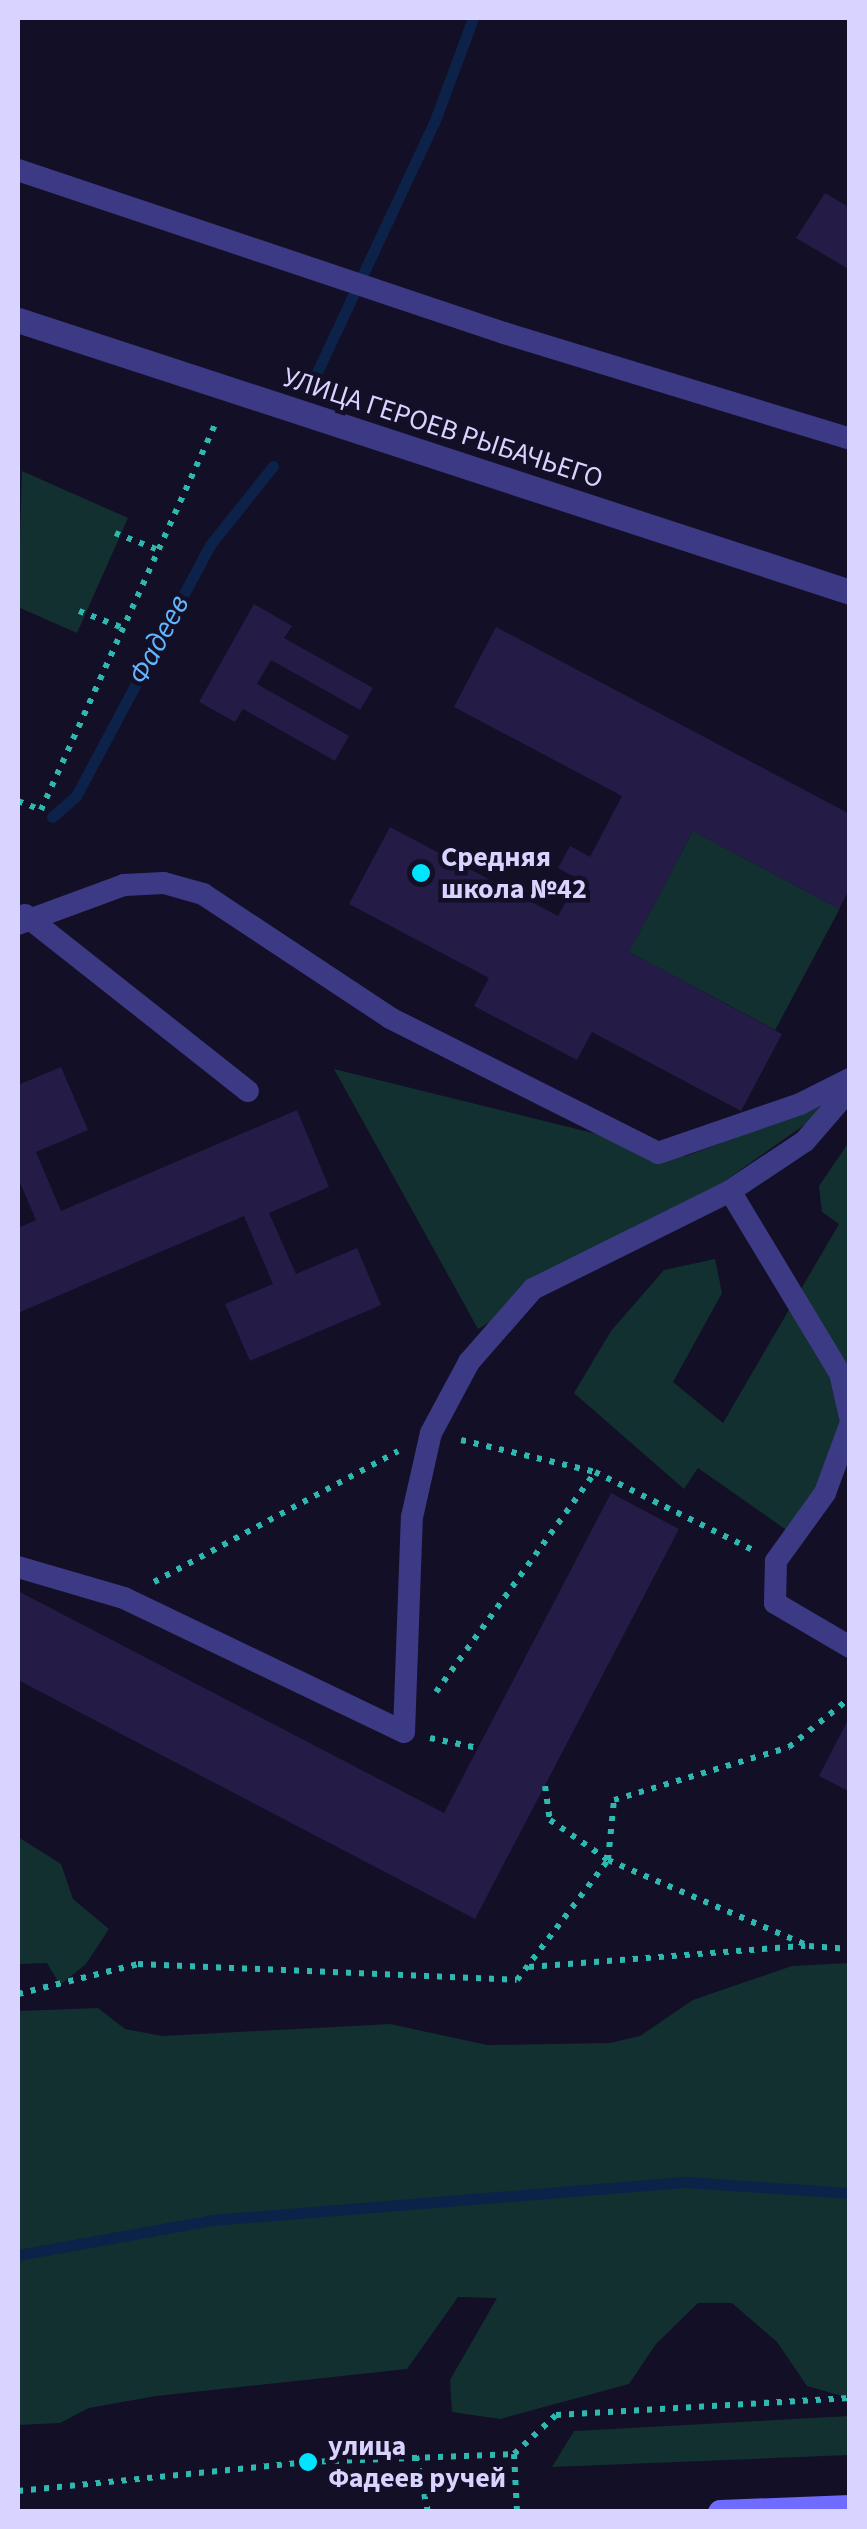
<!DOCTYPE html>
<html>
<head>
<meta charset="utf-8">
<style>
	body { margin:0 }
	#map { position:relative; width:867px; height:2529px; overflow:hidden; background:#130f26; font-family:"Source Sans 3",sans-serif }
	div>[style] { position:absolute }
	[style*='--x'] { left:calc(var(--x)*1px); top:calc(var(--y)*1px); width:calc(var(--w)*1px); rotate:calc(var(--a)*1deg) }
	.green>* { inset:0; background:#12302f; transform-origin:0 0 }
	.stream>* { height:11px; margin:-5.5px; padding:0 5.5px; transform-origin:5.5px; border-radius:5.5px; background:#0c2248 }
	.building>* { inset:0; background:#241b47 }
	.path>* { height:6px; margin-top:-3px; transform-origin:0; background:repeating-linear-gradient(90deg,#2fb8b0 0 5px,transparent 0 13px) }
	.service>* { height:22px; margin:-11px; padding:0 11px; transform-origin:11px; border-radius:11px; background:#3d3a85 }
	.minor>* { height:25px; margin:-12.5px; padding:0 12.5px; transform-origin:12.5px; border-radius:12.5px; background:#3d3a85 }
	.secondary>* { height:25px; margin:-12.5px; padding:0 12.5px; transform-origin:12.5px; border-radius:12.5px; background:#6f6bff }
	.dots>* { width:28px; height:28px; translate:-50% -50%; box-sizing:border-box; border:5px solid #130f26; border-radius:50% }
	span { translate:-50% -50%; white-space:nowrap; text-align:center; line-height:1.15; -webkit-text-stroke:9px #130f26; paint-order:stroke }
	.street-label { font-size:28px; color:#d9d4ff }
	.poi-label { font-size:28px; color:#d9d4ff; font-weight:700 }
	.left { translate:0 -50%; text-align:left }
	.water-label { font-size:30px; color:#62b6ff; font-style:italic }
	.frame { position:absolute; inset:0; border:20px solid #d9d4ff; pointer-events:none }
</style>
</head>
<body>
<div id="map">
	<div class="green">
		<i style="clip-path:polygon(22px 471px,128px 518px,77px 633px,18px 607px)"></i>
		<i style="left:693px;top:831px;width:166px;height:137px;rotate:28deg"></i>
		<i style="clip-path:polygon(334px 1069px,686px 1156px,841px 1099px,661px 1226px,666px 1210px,635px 1238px,478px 1329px)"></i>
		<i style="clip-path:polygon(849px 1142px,849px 1443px,795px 1536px,698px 1468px,684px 1489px,574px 1393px,611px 1331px,664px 1270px,715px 1259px,722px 1293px,673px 1382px,723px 1423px,839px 1224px,822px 1212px,819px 1186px)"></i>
		<i style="clip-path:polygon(18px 1837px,61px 1864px,73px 1899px,109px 1929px,86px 1964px,60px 1985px,47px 1963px,18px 1964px)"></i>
		<i style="clip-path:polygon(849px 1963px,849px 2398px,807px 2386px,777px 2342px,732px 2303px,698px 2303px,656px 2344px,629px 2384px,500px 2419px,452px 2412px,450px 2380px,497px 2298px,458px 2297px,407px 2369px,156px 2396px,89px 2408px,60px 2423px,18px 2425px,18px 2011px,98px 2008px,125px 2029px,162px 2036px,390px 2024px,487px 2045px,610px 2043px,640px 2036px,693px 2000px,792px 1966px)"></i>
		<i style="clip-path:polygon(849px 2416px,849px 2455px,552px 2467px,574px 2431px)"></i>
	</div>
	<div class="stream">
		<i style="--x:311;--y:385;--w:289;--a:-64.9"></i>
		<i style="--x:434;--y:123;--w:112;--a:-69.6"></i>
		<i style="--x:52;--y:817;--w:32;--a:-41"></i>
		<i style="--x:76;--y:796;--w:285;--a:-61.9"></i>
		<i style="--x:210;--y:545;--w:101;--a:-51.4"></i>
		<i style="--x:18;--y:2255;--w:197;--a:-10.2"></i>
		<i style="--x:212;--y:2220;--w:477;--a:-4.6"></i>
		<i style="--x:687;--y:2182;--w:163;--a:3.9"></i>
	</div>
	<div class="building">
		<i style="clip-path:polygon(825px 193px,850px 208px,850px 270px,796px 238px)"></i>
		<i style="clip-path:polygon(254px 604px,292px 626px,284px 638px,373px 688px,360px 710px,271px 660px,257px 684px,349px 736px,335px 761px,243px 709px,235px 722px,199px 702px)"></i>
		<i style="clip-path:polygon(496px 627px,850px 814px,850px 888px,839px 909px,693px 831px,629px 952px,782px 1034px,741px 1111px,592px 1032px,577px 1060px,474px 1006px,489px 978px,349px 904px,390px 827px,558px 916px,578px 879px,558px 868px,570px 846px,590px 857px,622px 796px,454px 707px)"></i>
		<i style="clip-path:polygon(61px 1067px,88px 1130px,36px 1152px,61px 1211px,297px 1110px,329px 1187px,269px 1213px,296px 1274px,357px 1248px,381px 1305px,250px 1361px,225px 1304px,273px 1284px,244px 1216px,18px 1313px,18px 1228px,36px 1220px,18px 1178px,18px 1085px)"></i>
		<i style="clip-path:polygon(611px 1493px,679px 1529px,475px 1919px,18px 1680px,18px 1591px,444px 1813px)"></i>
		<i style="clip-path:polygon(850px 1716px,850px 1792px,819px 1776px)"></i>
	</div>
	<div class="path">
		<i style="--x:115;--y:533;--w:44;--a:21.3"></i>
		<i style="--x:79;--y:611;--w:47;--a:21.1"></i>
		<i style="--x:18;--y:801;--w:25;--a:21"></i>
		<i style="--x:41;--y:810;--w:422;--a:-65.7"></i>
		<i style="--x:461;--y:1440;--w:138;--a:13.4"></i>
		<i style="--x:154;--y:1582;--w:277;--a:-28.2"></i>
		<i style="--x:436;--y:1692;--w:271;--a:-54.1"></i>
		<i style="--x:595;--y:1472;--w:176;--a:26.3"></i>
		<i style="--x:430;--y:1738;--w:49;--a:11.8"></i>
		<i style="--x:545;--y:1786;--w:34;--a:82"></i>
		<i style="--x:550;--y:1820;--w:70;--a:34.6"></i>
		<i style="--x:608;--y:1860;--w:60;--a:-84.3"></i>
		<i style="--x:614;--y:1800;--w:183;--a:-16.8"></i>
		<i style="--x:789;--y:1747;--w:78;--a:-38.8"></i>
		<i style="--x:529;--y:1967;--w:277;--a:-4.4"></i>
		<i style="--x:18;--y:1994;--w:124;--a:-14"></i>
		<i style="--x:138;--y:1964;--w:379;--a:2.4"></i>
		<i style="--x:517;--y:1980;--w:151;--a:-52.8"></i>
		<i style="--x:608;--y:1860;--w:219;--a:23.2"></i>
		<i style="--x:809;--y:1946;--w:41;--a:4.2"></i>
		<i style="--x:514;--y:2454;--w:58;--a:87"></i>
		<i style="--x:416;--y:2456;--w:57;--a:77.9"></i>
		<i style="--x:18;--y:2491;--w:291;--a:-5.7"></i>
		<i style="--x:308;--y:2462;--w:206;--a:-2.2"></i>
		<i style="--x:514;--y:2454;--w:57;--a:-42.9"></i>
		<i style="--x:556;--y:2415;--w:294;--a:-3.3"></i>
	</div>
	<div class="service">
		<i style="--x:18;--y:170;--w:513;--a:18.54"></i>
		<i style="--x:504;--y:333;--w:362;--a:17"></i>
		<i style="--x:25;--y:915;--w:284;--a:38.3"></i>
		<i style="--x:18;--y:924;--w:113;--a:-20.2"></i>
		<i style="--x:124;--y:885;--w:40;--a:-2.9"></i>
		<i style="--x:164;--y:883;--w:41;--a:15.8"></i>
		<i style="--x:203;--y:894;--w:224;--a:33.5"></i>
		<i style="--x:390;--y:1018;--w:300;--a:26.7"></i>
		<i style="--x:658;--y:1153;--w:150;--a:-19"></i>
		<i style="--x:800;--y:1104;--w:56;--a:-26.6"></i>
		<i style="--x:730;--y:1191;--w:90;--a:-33.7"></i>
		<i style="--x:805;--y:1141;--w:69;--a:-49.1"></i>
		<i style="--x:850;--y:1425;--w:72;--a:110.2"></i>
		<i style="--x:825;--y:1493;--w:84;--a:125.8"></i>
		<i style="--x:776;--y:1561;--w:42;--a:91.4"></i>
		<i style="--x:775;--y:1603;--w:87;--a:30.4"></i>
		<i style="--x:18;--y:1567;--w:110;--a:16.3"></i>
		<i style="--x:124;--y:1598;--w:310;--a:25.6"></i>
		<i style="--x:404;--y:1732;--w:215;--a:-87.9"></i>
		<i style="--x:412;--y:1517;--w:86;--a:-77.3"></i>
		<i style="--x:431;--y:1433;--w:81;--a:-61.8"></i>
		<i style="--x:469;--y:1362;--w:97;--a:-48.8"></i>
		<i style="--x:533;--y:1289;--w:220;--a:-26.4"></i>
		<i style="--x:730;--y:1191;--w:213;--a:58.9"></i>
		<i style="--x:840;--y:1373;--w:45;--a:77.2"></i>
	</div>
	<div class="minor">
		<i style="--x:18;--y:320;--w:875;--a:18.1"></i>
	</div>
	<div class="secondary">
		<i style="--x:720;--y:2512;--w:130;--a:-2.2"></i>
	</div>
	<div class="dots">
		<i style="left:421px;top:873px;background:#00e5ff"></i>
		<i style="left:308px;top:2462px;background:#00e5ff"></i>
	</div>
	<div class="street-label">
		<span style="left:443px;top:428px;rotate:18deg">УЛИЦА ГЕРОЕВ РЫБАЧЬЕГО</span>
	</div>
	<div class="poi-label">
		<span class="left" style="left:441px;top:873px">Средняя<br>школа №42</span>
		<span class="left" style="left:328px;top:2462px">улица<br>Фадеев ручей</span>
	</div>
	<div class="water-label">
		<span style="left:159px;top:640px;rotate:-62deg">Фадеев</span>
	</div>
	<div class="frame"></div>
</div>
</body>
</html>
